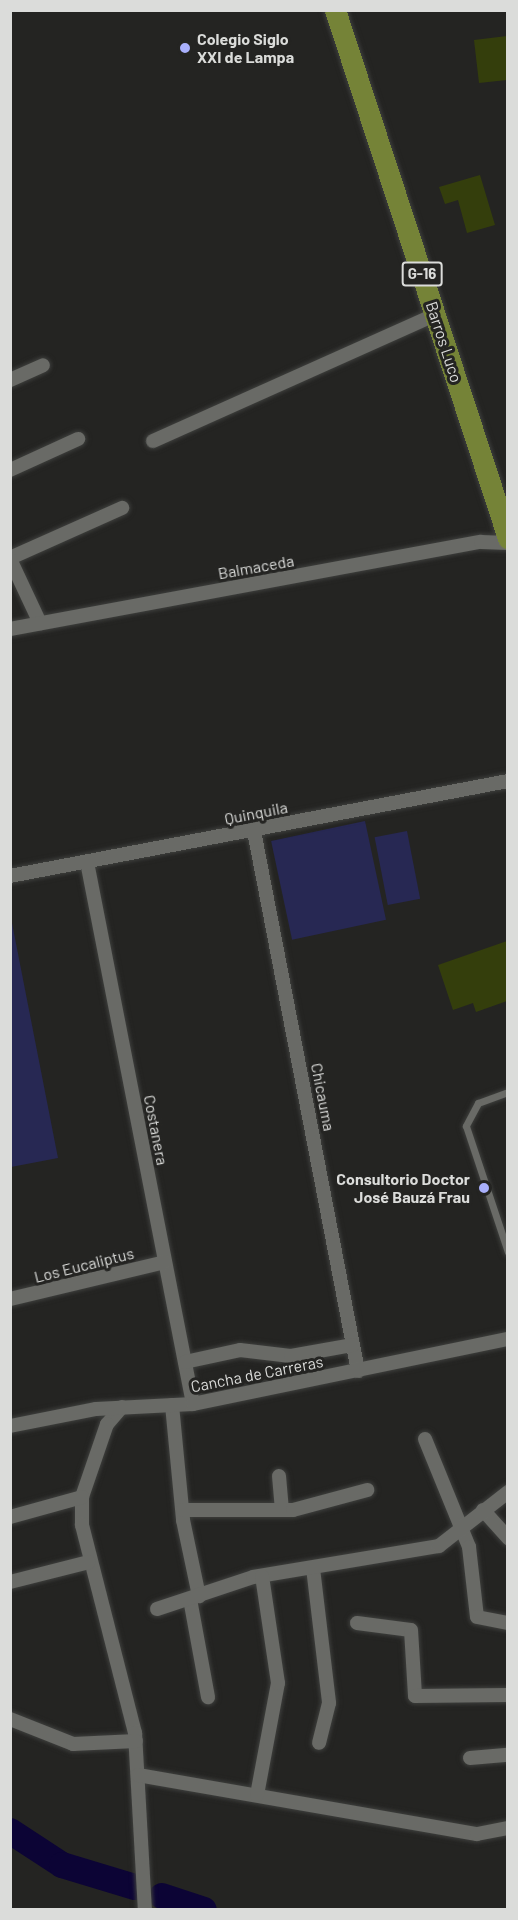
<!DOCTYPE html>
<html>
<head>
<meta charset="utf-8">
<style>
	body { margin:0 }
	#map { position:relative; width:518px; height:1920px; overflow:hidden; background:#242422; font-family:Barlow,sans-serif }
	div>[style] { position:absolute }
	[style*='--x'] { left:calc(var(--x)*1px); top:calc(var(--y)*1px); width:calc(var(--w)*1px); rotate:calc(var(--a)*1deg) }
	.green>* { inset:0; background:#272853; transform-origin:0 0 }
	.river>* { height:26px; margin:-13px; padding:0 13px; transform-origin:13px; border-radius:13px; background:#0c0435 }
	.building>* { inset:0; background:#343e0c }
	.roads { filter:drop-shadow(0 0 2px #3e3f3d) drop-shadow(0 0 2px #3e3f3d) }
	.lane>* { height:7px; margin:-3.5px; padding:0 3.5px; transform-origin:3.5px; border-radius:3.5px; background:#696a66 }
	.street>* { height:14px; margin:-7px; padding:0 7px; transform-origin:7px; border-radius:7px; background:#696a66 }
	.primary>* { height:21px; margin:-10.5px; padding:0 10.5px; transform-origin:10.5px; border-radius:10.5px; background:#758337 }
	.dots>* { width:16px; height:16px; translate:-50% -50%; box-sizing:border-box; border:3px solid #242422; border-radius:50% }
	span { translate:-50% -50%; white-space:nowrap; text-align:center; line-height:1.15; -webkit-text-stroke:6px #242422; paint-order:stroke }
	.shield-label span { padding:2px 4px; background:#242422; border:2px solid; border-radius:4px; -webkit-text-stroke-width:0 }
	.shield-label { font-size:15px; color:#dbdcda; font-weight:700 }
	.poi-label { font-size:16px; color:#dbdcda; font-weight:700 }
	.left { translate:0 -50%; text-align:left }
	.right { translate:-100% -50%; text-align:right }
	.street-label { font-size:16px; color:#dbdcda }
	.frame { position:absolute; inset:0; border:12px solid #dbdcda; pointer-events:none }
</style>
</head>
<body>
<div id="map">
	<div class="green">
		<i style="left:365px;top:821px;width:101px;height:96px;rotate:78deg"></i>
		<i style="left:407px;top:831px;width:69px;height:33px;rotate:79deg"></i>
		<i style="clip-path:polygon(11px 918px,58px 1158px,11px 1167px,10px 1167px)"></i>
	</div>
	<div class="river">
		<i style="--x:10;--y:1831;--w:62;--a:33.2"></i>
		<i style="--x:62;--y:1865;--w:76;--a:16.8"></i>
		<i style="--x:162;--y:1896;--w:44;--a:18.4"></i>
	</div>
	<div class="building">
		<i style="clip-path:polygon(507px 36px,507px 80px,479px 83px,474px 40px)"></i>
		<i style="clip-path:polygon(480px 175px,495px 225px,467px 233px,458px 200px,445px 204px,439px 187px)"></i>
		<i style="clip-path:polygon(507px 941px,507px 1001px,476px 1012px,473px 1003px,453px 1010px,438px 965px)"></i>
	</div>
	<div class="roads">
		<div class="lane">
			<i style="--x:508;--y:1092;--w:32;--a:160"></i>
			<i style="--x:478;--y:1103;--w:26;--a:118"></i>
			<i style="--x:466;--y:1126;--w:133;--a:71.6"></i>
		</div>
		<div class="street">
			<i style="--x:10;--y:380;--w:36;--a:-24"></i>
			<i style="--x:153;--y:441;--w:309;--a:-24.1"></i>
			<i style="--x:10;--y:470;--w:75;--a:-24.5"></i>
			<i style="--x:10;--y:558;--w:123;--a:-24.1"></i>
			<i style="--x:10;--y:559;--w:71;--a:64.9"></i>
			<i style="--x:10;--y:629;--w:479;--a:-10.5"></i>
			<i style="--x:481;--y:542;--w:27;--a:2"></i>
			<i style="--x:254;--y:831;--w:550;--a:79.1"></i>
			<i style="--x:87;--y:862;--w:552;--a:78.93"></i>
			<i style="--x:10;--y:876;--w:507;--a:-10.8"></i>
			<i style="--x:10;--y:1299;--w:159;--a:-13.4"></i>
			<i style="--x:185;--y:1362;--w:56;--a:-12.3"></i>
			<i style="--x:240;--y:1350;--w:51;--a:6.7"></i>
			<i style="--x:291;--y:1356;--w:63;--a:-10.1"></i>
			<i style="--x:172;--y:1405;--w:116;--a:84.5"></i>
			<i style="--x:183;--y:1520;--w:78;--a:78.1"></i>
			<i style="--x:122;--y:1407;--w:23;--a:131"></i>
			<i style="--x:107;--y:1424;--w:77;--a:108.9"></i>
			<i style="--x:82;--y:1497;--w:28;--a:90"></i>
			<i style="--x:82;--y:1525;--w:215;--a:75.7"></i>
			<i style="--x:135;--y:1733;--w:177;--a:86.8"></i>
			<i style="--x:10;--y:1426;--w:88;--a:-11.2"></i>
			<i style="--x:96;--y:1409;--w:97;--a:-3"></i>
			<i style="--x:193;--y:1404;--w:322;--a:-11.7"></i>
			<i style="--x:425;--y:1439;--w:117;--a:67.8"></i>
			<i style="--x:469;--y:1547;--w:70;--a:83.5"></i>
			<i style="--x:477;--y:1617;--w:32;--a:11"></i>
			<i style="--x:279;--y:1476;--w:34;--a:85"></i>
			<i style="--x:183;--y:1510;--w:110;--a:0"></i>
			<i style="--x:293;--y:1510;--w:77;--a:-15.1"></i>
			<i style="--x:483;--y:1510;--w:38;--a:48"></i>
			<i style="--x:10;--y:1517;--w:75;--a:-15.5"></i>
			<i style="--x:313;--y:1568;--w:136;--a:83.2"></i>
			<i style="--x:329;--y:1703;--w:41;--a:104"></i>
			<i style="--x:10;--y:1582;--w:81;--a:-14.2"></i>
			<i style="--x:190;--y:1599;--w:100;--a:79.6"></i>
			<i style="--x:157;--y:1609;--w:101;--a:-18.4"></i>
			<i style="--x:253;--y:1577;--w:189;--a:-9.5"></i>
			<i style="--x:439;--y:1546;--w:88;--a:-38"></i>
			<i style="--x:357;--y:1623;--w:54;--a:7.4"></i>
			<i style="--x:411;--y:1630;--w:66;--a:86.5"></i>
			<i style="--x:415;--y:1696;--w:93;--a:-0.6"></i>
			<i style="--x:10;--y:1719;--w:68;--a:21.6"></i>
			<i style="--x:73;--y:1744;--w:63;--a:-2.7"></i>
			<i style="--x:470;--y:1758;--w:38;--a:-5"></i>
			<i style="--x:138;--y:1775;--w:344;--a:9.9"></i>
			<i style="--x:477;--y:1834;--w:32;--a:-11"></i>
			<i style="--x:257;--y:1795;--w:114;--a:-79.4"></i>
			<i style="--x:278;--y:1683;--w:108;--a:-98.5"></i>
		</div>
		<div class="primary">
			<i style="--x:335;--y:10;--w:556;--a:71.86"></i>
		</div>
	</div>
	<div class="dots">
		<i style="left:185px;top:48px;background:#a9b0fc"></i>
		<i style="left:484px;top:1188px;background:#a9b0fc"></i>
	</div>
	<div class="shield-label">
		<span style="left:422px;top:274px">G-16</span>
	</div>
	<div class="poi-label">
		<span class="left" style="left:197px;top:48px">Colegio Siglo<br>XXI de Lampa</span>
		<span class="right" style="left:470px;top:1188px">Consultorio Doctor<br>José Bauzá Frau</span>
	</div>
	<div class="street-label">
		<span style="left:444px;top:342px;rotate:72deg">Barros Luco</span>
		<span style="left:256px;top:567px;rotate:-10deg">Balmaceda</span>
		<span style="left:256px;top:813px;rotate:-11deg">Quinquila</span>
		<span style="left:323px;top:1097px;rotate:79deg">Chicauma</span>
		<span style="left:156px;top:1130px;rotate:79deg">Costanera</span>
		<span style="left:84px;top:1265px;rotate:-14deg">Los Eucaliptus</span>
		<span style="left:257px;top:1374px;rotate:-11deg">Cancha de Carreras</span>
	</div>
	<div class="frame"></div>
</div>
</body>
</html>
